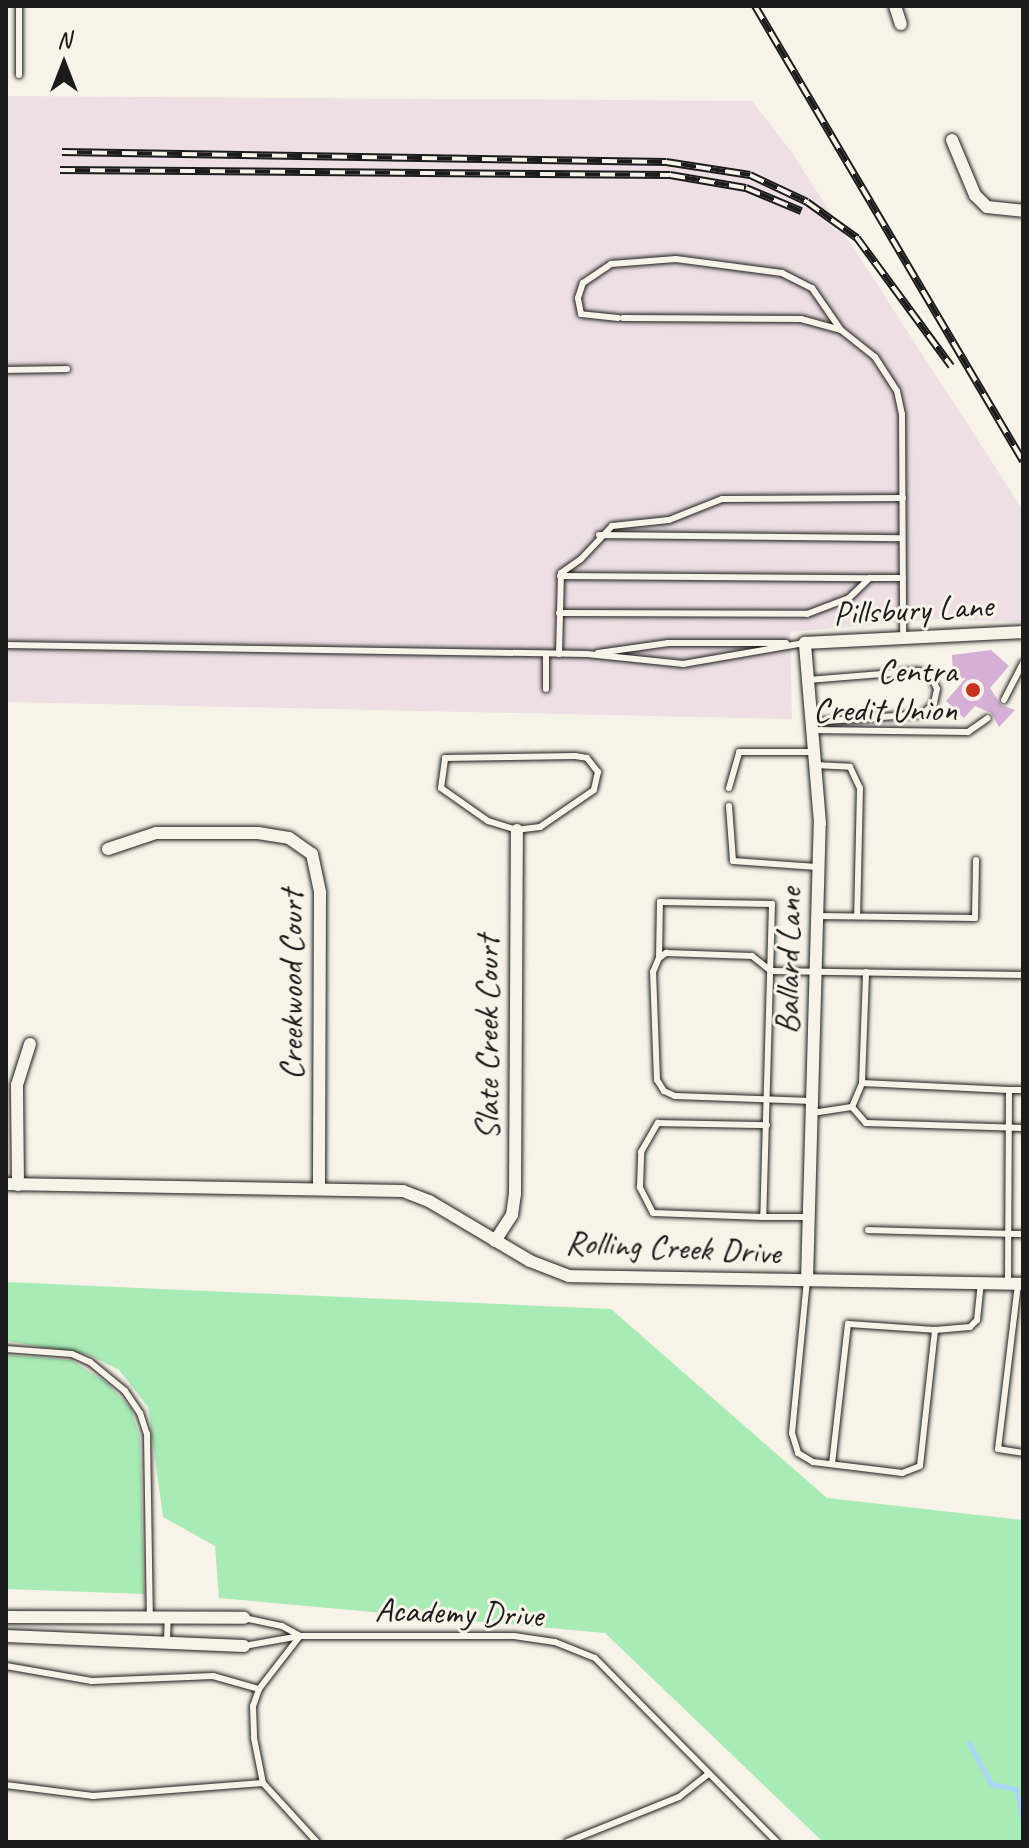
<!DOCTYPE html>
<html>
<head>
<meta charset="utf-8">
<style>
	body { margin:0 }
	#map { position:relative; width:1029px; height:1848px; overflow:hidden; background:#f7f3e8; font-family:Caveat,sans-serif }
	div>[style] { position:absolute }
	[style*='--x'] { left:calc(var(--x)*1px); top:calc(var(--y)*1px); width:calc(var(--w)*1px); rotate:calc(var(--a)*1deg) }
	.built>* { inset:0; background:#eddfe3 }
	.green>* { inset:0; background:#a9ebb5 }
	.stream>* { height:5px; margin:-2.5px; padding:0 2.5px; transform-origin:2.5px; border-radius:2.5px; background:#acd6f7 }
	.building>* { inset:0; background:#d6afd7 }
	.roads { filter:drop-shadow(0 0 2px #1c1c1c) drop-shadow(0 0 2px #1c1c1c) }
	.lane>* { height:6px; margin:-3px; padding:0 3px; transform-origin:3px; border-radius:3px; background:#f7f3e8 }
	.street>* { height:12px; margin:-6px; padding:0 6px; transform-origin:6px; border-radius:6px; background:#f7f3e8 }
	.rail>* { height:8px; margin-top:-4px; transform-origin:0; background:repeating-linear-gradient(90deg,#f7f3e8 0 15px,#1c1c1c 0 30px); box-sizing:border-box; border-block:2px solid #1c1c1c }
	.dots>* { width:22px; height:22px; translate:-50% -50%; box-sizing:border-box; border:4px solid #f7f3e8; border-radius:50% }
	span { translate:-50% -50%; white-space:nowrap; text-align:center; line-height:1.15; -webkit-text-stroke:6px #f7f3e8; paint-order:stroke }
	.street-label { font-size:34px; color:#1c1c1c }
	.poi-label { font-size:34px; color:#1c1c1c }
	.right { translate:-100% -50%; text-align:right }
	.frame { position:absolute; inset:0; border:8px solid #1c1c1c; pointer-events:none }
	.north { position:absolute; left:24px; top:24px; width:80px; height:80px; -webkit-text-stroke:6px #f7f3e8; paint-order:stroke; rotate:0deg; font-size:22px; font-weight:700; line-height:32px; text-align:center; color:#1c1c1c }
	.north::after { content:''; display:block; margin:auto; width:28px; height:36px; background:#1c1c1c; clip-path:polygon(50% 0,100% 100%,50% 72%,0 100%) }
</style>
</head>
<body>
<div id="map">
	<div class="built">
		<i style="clip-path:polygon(6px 96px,752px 101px,790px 150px,1023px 510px,1023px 622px,939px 619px,790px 632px,792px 719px,6px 702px)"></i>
	</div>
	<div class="green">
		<i style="clip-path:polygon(6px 1282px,611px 1309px,827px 1498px,1023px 1520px,1023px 1842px,823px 1842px,605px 1633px,219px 1598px,215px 1546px,163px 1517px,148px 1407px,119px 1370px,87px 1354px,6px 1341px)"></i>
		<i style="clip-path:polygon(6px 1355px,71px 1360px,107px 1383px,131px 1409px,140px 1437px,144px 1594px,6px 1589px)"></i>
	</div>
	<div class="stream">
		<i style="--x:969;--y:1743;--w:47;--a:61.8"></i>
		<i style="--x:991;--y:1784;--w:25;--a:11"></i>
		<i style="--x:1016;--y:1789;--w:32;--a:77"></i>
	</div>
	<div class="building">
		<i style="clip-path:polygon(991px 650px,1009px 666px,990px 688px,1001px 705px,1015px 710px,999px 727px,991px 713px,975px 706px,964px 718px,946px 701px,966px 678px,953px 679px,952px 655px)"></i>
	</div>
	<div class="roads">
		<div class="lane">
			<i style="--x:19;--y:75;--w:69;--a:-90"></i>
			<i style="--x:618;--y:318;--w:37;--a:-174"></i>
			<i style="--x:581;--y:314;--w:16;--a:-101"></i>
			<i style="--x:578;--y:298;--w:16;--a:-72"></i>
			<i style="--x:583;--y:283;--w:34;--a:-34"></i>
			<i style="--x:611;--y:264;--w:65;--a:-4.4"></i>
			<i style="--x:676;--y:259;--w:107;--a:7.5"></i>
			<i style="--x:782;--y:273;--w:34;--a:27"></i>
			<i style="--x:812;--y:288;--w:51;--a:55.4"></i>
			<i style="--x:623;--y:318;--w:178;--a:0.3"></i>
			<i style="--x:801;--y:319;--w:41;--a:15.4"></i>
			<i style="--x:841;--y:330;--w:43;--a:38.5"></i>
			<i style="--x:875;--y:357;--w:40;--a:57.1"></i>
			<i style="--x:897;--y:391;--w:24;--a:78"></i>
			<i style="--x:902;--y:414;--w:222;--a:89.7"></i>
			<i style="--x:6;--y:370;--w:61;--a:-0.9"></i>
			<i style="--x:599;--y:535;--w:303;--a:0.6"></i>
			<i style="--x:560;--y:576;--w:310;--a:0.4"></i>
			<i style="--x:559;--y:613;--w:248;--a:0.2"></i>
			<i style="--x:807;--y:614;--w:45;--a:-20.9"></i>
			<i style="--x:849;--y:598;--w:29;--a:-44"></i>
			<i style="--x:870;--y:578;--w:33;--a:0"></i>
			<i style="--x:6;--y:645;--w:581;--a:0.89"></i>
			<i style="--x:587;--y:654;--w:97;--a:5.9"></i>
			<i style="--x:683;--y:664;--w:123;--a:-9.8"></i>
			<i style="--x:598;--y:653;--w:71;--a:-8.1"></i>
			<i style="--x:668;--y:643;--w:118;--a:0"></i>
			<i style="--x:546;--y:654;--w:35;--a:90"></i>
			<i style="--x:559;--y:654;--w:81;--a:-88.6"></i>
			<i style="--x:561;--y:573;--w:24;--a:-35"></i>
			<i style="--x:581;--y:559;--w:45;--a:-46.8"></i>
			<i style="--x:612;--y:526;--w:57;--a:-6"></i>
			<i style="--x:669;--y:520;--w:57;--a:-21.6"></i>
			<i style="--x:722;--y:499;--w:181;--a:-0.3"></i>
			<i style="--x:808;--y:680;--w:111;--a:-4.6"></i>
			<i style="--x:919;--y:671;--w:13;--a:23"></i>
			<i style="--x:931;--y:676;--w:14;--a:65"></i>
			<i style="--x:937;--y:689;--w:14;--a:102"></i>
			<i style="--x:934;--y:703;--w:16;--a:135"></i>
			<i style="--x:923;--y:714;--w:111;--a:175.9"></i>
			<i style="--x:1004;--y:700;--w:42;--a:-62.8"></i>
			<i style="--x:812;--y:730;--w:156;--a:0.7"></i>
			<i style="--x:968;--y:732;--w:24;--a:-35"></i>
			<i style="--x:575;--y:756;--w:12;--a:9"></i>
			<i style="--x:587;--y:758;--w:18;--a:52"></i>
			<i style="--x:598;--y:772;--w:18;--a:103"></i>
			<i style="--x:594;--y:790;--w:65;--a:145.6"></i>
			<i style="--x:540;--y:827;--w:23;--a:173"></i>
			<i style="--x:517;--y:830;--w:30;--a:-163"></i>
			<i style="--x:488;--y:821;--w:57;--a:-144.9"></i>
			<i style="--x:441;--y:788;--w:30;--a:-82"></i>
			<i style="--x:445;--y:758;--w:130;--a:-0.9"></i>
			<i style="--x:815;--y:765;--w:35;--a:3"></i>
			<i style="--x:850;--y:767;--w:23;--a:65"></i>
			<i style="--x:860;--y:788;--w:128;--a:91.3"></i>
			<i style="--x:729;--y:788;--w:37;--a:-74"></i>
			<i style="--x:739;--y:752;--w:75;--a:0"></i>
			<i style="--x:729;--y:806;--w:55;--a:85.8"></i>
			<i style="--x:733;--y:861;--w:84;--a:4.1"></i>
			<i style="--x:817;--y:916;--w:158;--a:0.7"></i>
			<i style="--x:975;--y:918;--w:58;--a:-89"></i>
			<i style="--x:659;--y:958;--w:56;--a:-89"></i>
			<i style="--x:660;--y:902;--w:112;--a:1"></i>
			<i style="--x:772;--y:904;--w:313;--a:91.6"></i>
			<i style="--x:763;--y:1217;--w:46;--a:0"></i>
			<i style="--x:862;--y:1083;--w:111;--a:-87.9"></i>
			<i style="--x:1009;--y:1090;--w:14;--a:0"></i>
			<i style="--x:812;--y:1101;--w:137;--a:-177.9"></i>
			<i style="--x:675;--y:1096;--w:12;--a:-156"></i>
			<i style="--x:664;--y:1091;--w:13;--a:-122"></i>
			<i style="--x:657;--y:1080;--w:108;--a:-92.1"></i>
			<i style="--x:653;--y:972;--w:15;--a:-67"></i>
			<i style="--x:659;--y:958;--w:9;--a:-36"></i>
			<i style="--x:666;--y:953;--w:86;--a:2"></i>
			<i style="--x:752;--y:956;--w:24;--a:38"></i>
			<i style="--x:771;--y:971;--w:252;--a:0.9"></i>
			<i style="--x:852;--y:1107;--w:21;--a:49"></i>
			<i style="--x:866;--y:1123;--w:157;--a:1.8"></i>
			<i style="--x:812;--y:1113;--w:40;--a:-8.5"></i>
			<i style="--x:852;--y:1107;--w:26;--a:-67"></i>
			<i style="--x:862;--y:1083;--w:147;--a:2.7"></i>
			<i style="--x:1009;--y:1090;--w:194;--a:90.3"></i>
			<i style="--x:763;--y:1217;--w:110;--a:-177.9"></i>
			<i style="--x:653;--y:1213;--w:29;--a:-117"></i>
			<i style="--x:640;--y:1187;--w:35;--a:-88"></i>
			<i style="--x:641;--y:1152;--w:34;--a:-60"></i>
			<i style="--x:658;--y:1123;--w:109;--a:1.1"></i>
			<i style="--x:868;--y:1230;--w:155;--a:1.5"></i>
			<i style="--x:807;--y:1280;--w:154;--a:95.6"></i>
			<i style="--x:792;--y:1433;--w:21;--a:73"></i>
			<i style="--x:798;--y:1453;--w:17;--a:31"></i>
			<i style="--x:813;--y:1462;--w:90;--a:7"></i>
			<i style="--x:902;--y:1473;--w:19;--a:-21"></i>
			<i style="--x:920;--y:1466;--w:137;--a:-83.7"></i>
			<i style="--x:935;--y:1330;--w:35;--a:-5"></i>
			<i style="--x:970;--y:1327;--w:10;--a:-45"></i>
			<i style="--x:977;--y:1320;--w:36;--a:-84"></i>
			<i style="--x:1018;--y:1284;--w:166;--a:96.9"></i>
			<i style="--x:998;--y:1449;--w:25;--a:9"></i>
			<i style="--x:6;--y:1349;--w:66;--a:4.3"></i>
			<i style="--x:72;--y:1354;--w:20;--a:24"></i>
			<i style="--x:90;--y:1362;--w:45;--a:39.6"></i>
			<i style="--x:125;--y:1391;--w:27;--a:56"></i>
			<i style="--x:140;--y:1413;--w:22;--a:72"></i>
			<i style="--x:147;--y:1434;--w:184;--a:89.1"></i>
			<i style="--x:832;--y:1464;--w:141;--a:-83.5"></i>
			<i style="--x:848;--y:1324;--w:87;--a:3.9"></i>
			<i style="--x:244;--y:1618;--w:39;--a:12"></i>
			<i style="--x:282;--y:1626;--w:21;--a:29"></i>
			<i style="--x:167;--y:1640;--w:23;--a:-88"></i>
			<i style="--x:244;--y:1646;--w:57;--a:-10.1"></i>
			<i style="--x:300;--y:1636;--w:214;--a:0"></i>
			<i style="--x:514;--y:1636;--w:41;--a:8.3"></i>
			<i style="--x:555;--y:1642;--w:43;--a:21.8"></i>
			<i style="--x:595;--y:1658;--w:259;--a:45.3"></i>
			<i style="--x:6;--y:1666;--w:87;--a:9.9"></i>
			<i style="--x:92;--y:1681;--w:121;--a:-2.4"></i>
			<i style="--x:213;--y:1676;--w:48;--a:15.8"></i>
			<i style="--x:259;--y:1689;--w:67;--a:-52.3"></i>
			<i style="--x:259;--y:1689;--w:18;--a:109"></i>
			<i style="--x:253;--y:1706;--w:32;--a:88"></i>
			<i style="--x:254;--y:1738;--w:46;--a:78.7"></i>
			<i style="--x:6;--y:1785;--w:88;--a:7.2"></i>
			<i style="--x:93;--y:1796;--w:170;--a:-4.4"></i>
			<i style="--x:263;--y:1783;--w:80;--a:47.5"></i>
			<i style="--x:567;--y:1842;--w:121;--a:-21.9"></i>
			<i style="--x:679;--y:1797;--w:37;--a:-38"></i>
		</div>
		<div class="street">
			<i style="--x:895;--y:6;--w:19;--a:72"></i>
			<i style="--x:952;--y:140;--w:60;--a:67.3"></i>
			<i style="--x:975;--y:195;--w:17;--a:45"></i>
			<i style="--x:987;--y:207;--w:36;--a:6"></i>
			<i style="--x:108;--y:849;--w:51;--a:-18.4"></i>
			<i style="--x:156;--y:833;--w:102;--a:0"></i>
			<i style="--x:258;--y:833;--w:31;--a:9"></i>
			<i style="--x:289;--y:838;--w:28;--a:35"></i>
			<i style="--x:312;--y:854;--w:40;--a:78"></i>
			<i style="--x:320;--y:893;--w:294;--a:90.2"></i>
			<i style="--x:6;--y:1184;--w:397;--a:1"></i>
			<i style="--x:403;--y:1191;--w:28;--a:21"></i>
			<i style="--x:429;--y:1201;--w:117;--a:30.7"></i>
			<i style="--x:530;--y:1261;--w:42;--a:21"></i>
			<i style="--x:569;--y:1276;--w:454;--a:1"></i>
			<i style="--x:18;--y:1185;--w:100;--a:-90.6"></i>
			<i style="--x:17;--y:1085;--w:43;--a:-72.4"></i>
			<i style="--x:495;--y:1241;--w:31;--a:-57"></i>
			<i style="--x:512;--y:1215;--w:21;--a:-82"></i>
			<i style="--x:515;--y:1194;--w:364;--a:-89.7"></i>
			<i style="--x:807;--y:1280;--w:457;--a:-88.4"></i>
			<i style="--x:820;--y:823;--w:181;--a:-94.8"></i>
			<i style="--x:805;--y:643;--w:218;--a:-2.9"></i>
			<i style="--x:6;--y:1617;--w:238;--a:0.2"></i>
			<i style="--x:6;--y:1636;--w:238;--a:2.4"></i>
		</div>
	</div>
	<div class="rail">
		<i style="--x:755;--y:6;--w:528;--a:59.5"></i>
		<i style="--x:62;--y:152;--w:604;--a:0.95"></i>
		<i style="--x:666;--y:162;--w:85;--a:8.8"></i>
		<i style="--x:750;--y:175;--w:63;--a:25.3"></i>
		<i style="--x:807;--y:202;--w:62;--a:35.8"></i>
		<i style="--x:857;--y:238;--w:159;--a:53.7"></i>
		<i style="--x:60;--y:170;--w:610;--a:0.47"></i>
		<i style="--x:670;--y:175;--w:77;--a:9.7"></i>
		<i style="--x:746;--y:188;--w:60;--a:22.7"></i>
	</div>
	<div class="dots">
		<i style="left:973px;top:690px;background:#c8321e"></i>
	</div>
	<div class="street-label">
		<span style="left:913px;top:609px;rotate:-3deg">Pillsbury Lane</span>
		<span style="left:788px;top:961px;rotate:-89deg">Ballard Lane</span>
		<span style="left:291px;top:985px;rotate:-90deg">Creekwood Court</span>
		<span style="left:487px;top:1038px;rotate:-90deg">Slate Creek Court</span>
		<span style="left:673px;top:1247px;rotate:3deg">Rolling Creek Drive</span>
		<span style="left:459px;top:1612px;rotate:2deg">Academy Drive</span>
	</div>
	<div class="poi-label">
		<span class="right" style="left:957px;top:690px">Centra<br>Credit Union</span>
	</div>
	<div class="frame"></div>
	<div class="north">N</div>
</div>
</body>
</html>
